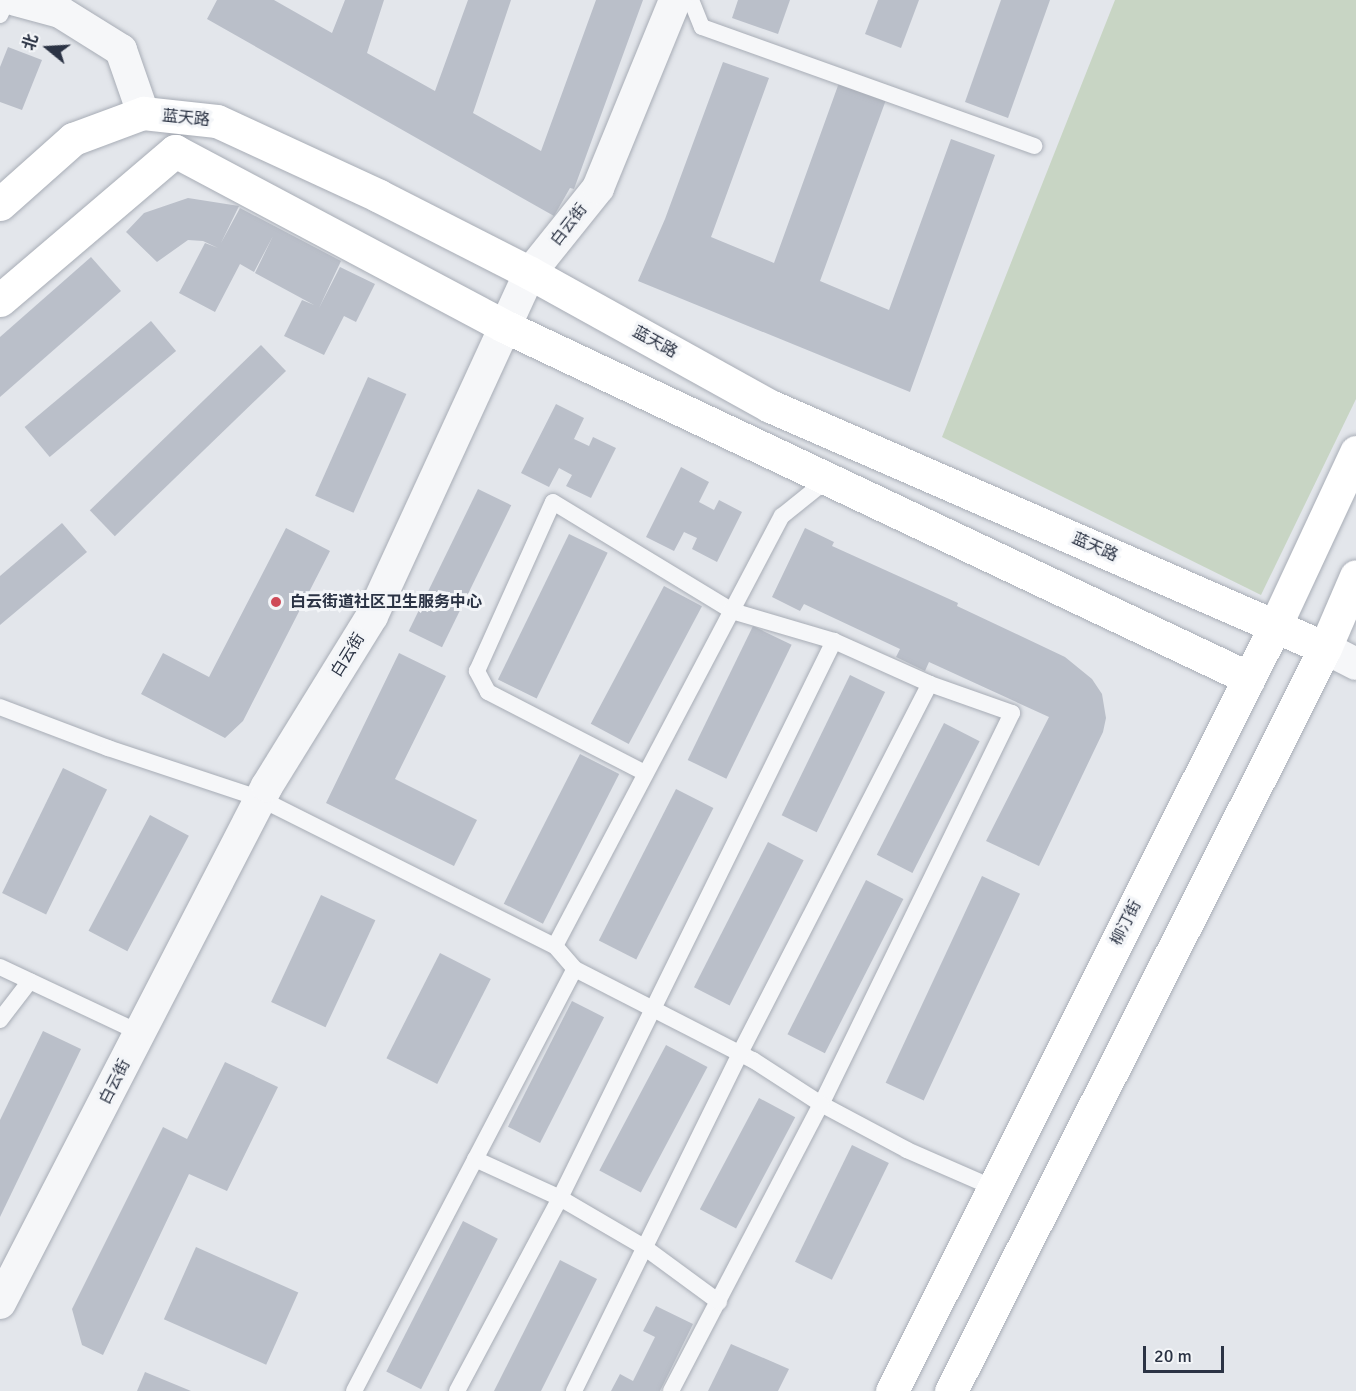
<!DOCTYPE html>
<html>
<head>
<meta charset="utf-8">
<style>
	body { margin:0 }
	#map { position:relative; width:1356px; height:1391px; overflow:hidden; background:#e3e6eb; font-family:Signika,"Noto Sans SC",sans-serif }
	div>[style] { position:absolute }
	[style*='--x'] { left:calc(var(--x)*1px); top:calc(var(--y)*1px); width:calc(var(--w)*1px); rotate:calc(var(--a)*1deg) }
	.green>* { inset:0; background:#c8d5c4 }
	.building>* { inset:0; background:#babfc9; transform-origin:0 0 }
	.roads { filter:drop-shadow(0 0 2px #a8adb6) drop-shadow(0 0 2px #a8adb6) }
	.lane>* { height:16px; margin:-8px; padding:0 8px; transform-origin:8px; border-radius:8px; background:#f6f7f9 }
	.street>* { height:32px; margin:-16px; padding:0 16px; transform-origin:16px; border-radius:16px; background:#f6f7f9 }
	.secondary>* { height:33px; margin:-16.5px; padding:0 16.5px; transform-origin:16.5px; border-radius:16.5px; background:#fff }
	.primary>* { height:33px; margin:-16.5px; padding:0 16.5px; transform-origin:16.5px; border-radius:16.5px; background:#fff }
	.dots>* { width:16px; height:16px; translate:-50% -50%; box-sizing:border-box; border:3px solid #f3f5f8; border-radius:50% }
	span { translate:-50% -50%; white-space:nowrap; text-align:center; line-height:1.15; -webkit-text-stroke:6px #f3f5f8; paint-order:stroke }
	.street-label { font-size:16px; color:#2b3344 }
	.poi-label { font-size:16px; color:#2b3344; font-weight:700 }
	.left { translate:0 -50%; text-align:left }
	.north { position:absolute; left:18px; top:18px; width:60px; height:60px; -webkit-text-stroke:4px #f3f5f8; paint-order:stroke; rotate:288deg; font-size:16px; font-weight:700; line-height:24px; text-align:center; color:#2b3344 }
	.north::after { content:''; display:block; margin:auto; width:21px; height:27px; background:#2b3344; clip-path:polygon(50% 0,100% 100%,50% 72%,0 100%) }
	.scale { position:absolute; left:1143px; top:1346px; width:81px; height:27px; box-sizing:border-box; border:3px solid #2b3344; border-top:0; padding-left:8px; font-size:18px; line-height:21px; white-space:nowrap; color:#2b3344; -webkit-text-stroke:4px #f3f5f8; paint-order:stroke }
</style>
</head>
<body>
<div id="map">
	<div class="green">
		<i style="clip-path:polygon(1115px 0,1356px 0,1356px 399px,1261px 595px,942px 437px)"></i>
	</div>
	<div class="building">
		<i style="clip-path:polygon(217px 0,274px 0,332px 33px,345px 0,384px 0,367px 53px,435px 91px,468px 0,511px 0,473px 113px,541px 151px,596px 0,643px 0,574px 189px,570px 188px,554px 216px,207px 19px)"></i>
		<i style="clip-path:polygon(738px 0,790px 0,778px 34px,732px 18px)"></i>
		<i style="clip-path:polygon(878px 0,919px 0,901px 48px,865px 34px)"></i>
		<i style="clip-path:polygon(1001px 0,1050px 0,1008px 118px,965px 102px)"></i>
		<i style="clip-path:polygon(8px 47px,42px 60px,22px 110px,0 102px,0 67px)"></i>
		<i style="clip-path:polygon(723px 62px,769px 78px,711px 237px,774px 263px,840px 80px,887px 97px,820px 281px,889px 310px,951px 139px,995px 155px,910px 392px,638px 281px,665px 219px)"></i>
		<i style="clip-path:polygon(188px 198px,239px 206px,221px 243px,240px 208px,341px 261px,319px 308px,340px 267px,375px 284px,356px 322px,344px 316px,324px 355px,284px 336px,302px 300px,314px 305px,255px 273px,273px 236px,254px 272px,240px 264px,215px 312px,179px 293px,205px 243px,218px 248px,203px 241px,188px 240px,157px 262px,126px 232px,144px 213px)"></i>
		<i style="clip-path:polygon(91px 257px,121px 291px,0 397px,0 337px)"></i>
		<i style="left:151px;top:321px;width:39px;height:165px;rotate:50deg"></i>
		<i style="left:261px;top:345px;width:36px;height:238px;rotate:46deg"></i>
		<i style="left:368px;top:377px;width:42px;height:130px;rotate:24deg"></i>
		<i style="clip-path:polygon(556px 404px,584px 418px,574px 439px,589px 446px,593px 437px,616px 448px,591px 498px,566px 486px,572px 475px,559px 468px,549px 487px,521px 473px)"></i>
		<i style="clip-path:polygon(681px 467px,709px 482px,699px 502px,714px 510px,719px 500px,742px 512px,717px 562px,692px 549px,697px 538px,684px 532px,674px 551px,646px 537px)"></i>
		<i style="left:478px;top:489px;width:37px;height:158px;rotate:26deg"></i>
		<i style="clip-path:polygon(62px 523px,87px 552px,0 625px,0 576px)"></i>
		<i style="clip-path:polygon(286px 528px,330px 551px,243px 721px,225px 738px,141px 694px,163px 653px,209px 677px)"></i>
		<i style="clip-path:polygon(805px 528px,834px 542px,832px 546px,958px 603px,957px 606px,1065px 657px,1092px 679px,1102px 694px,1106px 718px,1103px 732px,1039px 866px,986px 841px,1049px 717px,929px 662px,925px 671px,896px 657px,900px 649px,804px 604px,800px 611px,772px 597px)"></i>
		<i style="left:569px;top:534px;width:43px;height:162px;rotate:26deg"></i>
		<i style="left:664px;top:586px;width:43px;height:156px;rotate:28deg"></i>
		<i style="left:753px;top:626px;width:43px;height:149px;rotate:26deg"></i>
		<i style="clip-path:polygon(399px 653px,446px 676px,395px 779px,477px 820px,454px 866px,326px 803px)"></i>
		<i style="left:850px;top:675px;width:39px;height:156px;rotate:26deg"></i>
		<i style="left:944px;top:723px;width:40px;height:148px;rotate:27deg"></i>
		<i style="left:580px;top:754px;width:44px;height:168px;rotate:27deg"></i>
		<i style="left:63px;top:768px;width:49px;height:139px;rotate:26deg"></i>
		<i style="left:676px;top:789px;width:42px;height:170px;rotate:27deg"></i>
		<i style="left:150px;top:815px;width:44px;height:131px;rotate:28deg"></i>
		<i style="left:768px;top:842px;width:40px;height:163px;rotate:27deg"></i>
		<i style="left:982px;top:876px;width:42px;height:228px;rotate:25deg"></i>
		<i style="left:866px;top:880px;width:42px;height:173px;rotate:27deg"></i>
		<i style="left:321px;top:895px;width:60px;height:118px;rotate:25deg"></i>
		<i style="left:440px;top:953px;width:57px;height:118px;rotate:27deg"></i>
		<i style="left:572px;top:1001px;width:36px;height:141px;rotate:27deg"></i>
		<i style="clip-path:polygon(43px 1031px,81px 1049px,0 1217px,0 1120px)"></i>
		<i style="left:666px;top:1045px;width:47px;height:142px;rotate:28deg"></i>
		<i style="clip-path:polygon(225px 1062px,278px 1087px,227px 1191px,189px 1174px,103px 1355px,82px 1345px,72px 1309px,163px 1127px,187px 1139px)"></i>
		<i style="left:759px;top:1098px;width:41px;height:126px;rotate:28deg"></i>
		<i style="left:852px;top:1145px;width:41px;height:130px;rotate:26deg"></i>
		<i style="left:463px;top:1221px;width:39px;height:169px;rotate:27deg"></i>
		<i style="left:196px;top:1247px;width:112px;height:79px;rotate:24deg"></i>
		<i style="clip-path:polygon(560px 1260px,597px 1279px,541px 1391px,494px 1391px)"></i>
		<i style="clip-path:polygon(656px 1306px,693px 1324px,660px 1391px,611px 1391px,620px 1374px,633px 1381px,655px 1337px,643px 1331px)"></i>
		<i style="clip-path:polygon(731px 1344px,789px 1369px,778px 1391px,708px 1391px)"></i>
		<i style="clip-path:polygon(145px 1372px,191px 1391px,137px 1391px)"></i>
	</div>
	<div class="roads">
		<div class="lane">
			<i style="--x:691;--y:0;--w:29;--a:68"></i>
			<i style="--x:702;--y:27;--w:353;--a:19.7"></i>
			<i style="--x:0;--y:15;--w:17;--a:-65"></i>
			<i style="--x:0;--y:707;--w:116;--a:20.8"></i>
			<i style="--x:108;--y:748;--w:161;--a:18.4"></i>
			<i style="--x:261;--y:799;--w:329;--a:26.6"></i>
			<i style="--x:555;--y:946;--w:30;--a:49"></i>
			<i style="--x:575;--y:969;--w:200;--a:27.1"></i>
			<i style="--x:753;--y:1060;--w:81;--a:32.9"></i>
			<i style="--x:821;--y:1104;--w:98;--a:28.1"></i>
			<i style="--x:907;--y:1150;--w:95;--a:23.6"></i>
			<i style="--x:645;--y:773;--w:177;--a:-152.7"></i>
			<i style="--x:488;--y:692;--w:24;--a:-118"></i>
			<i style="--x:477;--y:671;--w:185;--a:-65.8"></i>
			<i style="--x:553;--y:502;--w:210;--a:31.3"></i>
			<i style="--x:732;--y:611;--w:106;--a:16.4"></i>
			<i style="--x:834;--y:641;--w:105;--a:24.1"></i>
			<i style="--x:930;--y:684;--w:87;--a:19.5"></i>
			<i style="--x:1012;--y:713;--w:435;--a:116"></i>
			<i style="--x:821;--y:1104;--w:324;--a:117.6"></i>
			<i style="--x:555;--y:946;--w:486;--a:-62.2"></i>
			<i style="--x:782;--y:516;--w:59;--a:-38.8"></i>
			<i style="--x:0;--y:967;--w:155;--a:25.2"></i>
			<i style="--x:0;--y:1020;--w:49;--a:-52.4"></i>
			<i style="--x:475;--y:1159;--w:94;--a:24.6"></i>
			<i style="--x:560;--y:1198;--w:97;--a:30.3"></i>
			<i style="--x:644;--y:1247;--w:93;--a:36.3"></i>
			<i style="--x:354;--y:1391;--w:476;--a:-62.4"></i>
			<i style="--x:457;--y:1391;--w:219;--a:-61.9"></i>
			<i style="--x:560;--y:1198;--w:621;--a:-63.81"></i>
			<i style="--x:574;--y:1391;--w:377;--a:-63.8"></i>
			<i style="--x:740;--y:1053;--w:415;--a:-62.8"></i>
		</div>
		<div class="street">
			<i style="--x:16;--y:0;--w:46;--a:15.3"></i>
			<i style="--x:60;--y:12;--w:72;--a:31.9"></i>
			<i style="--x:121;--y:50;--w:67;--a:70.8"></i>
			<i style="--x:1325;--y:648;--w:35;--a:27"></i>
			<i style="--x:0;--y:1303;--w:582;--a:-62.69"></i>
			<i style="--x:267;--y:786;--w:200;--a:-58.3"></i>
			<i style="--x:372;--y:616;--w:378;--a:-65.3"></i>
			<i style="--x:530;--y:273;--w:109;--a:-51.3"></i>
			<i style="--x:598;--y:188;--w:203;--a:-67.7"></i>
		</div>
		<div class="secondary">
			<i style="--x:0;--y:204;--w:98;--a:-41.7"></i>
			<i style="--x:73;--y:139;--w:75;--a:-20.4"></i>
			<i style="--x:143;--y:113;--w:74;--a:6.2"></i>
			<i style="--x:217;--y:121;--w:179;--a:24.8"></i>
			<i style="--x:379;--y:196;--w:169;--a:27"></i>
			<i style="--x:530;--y:273;--w:274;--a:29"></i>
			<i style="--x:770;--y:406;--w:605;--a:23.56"></i>
			<i style="--x:0;--y:300;--w:230;--a:-40.4"></i>
			<i style="--x:175;--y:151;--w:373;--a:28"></i>
			<i style="--x:504;--y:326;--w:824;--a:25.29"></i>
		</div>
		<div class="primary">
			<i style="--x:892;--y:1391;--w:856;--a:-63.4"></i>
			<i style="--x:1275;--y:626;--w:192;--a:-65"></i>
			<i style="--x:951;--y:1391;--w:832;--a:-63.28"></i>
			<i style="--x:1325;--y:648;--w:78;--a:-66.7"></i>
		</div>
	</div>
	<div class="dots">
		<i style="left:276px;top:602px;background:#cf4a58"></i>
	</div>
	<div class="street-label">
		<span style="left:186px;top:118px;rotate:6deg">蓝天路</span>
		<span style="left:569px;top:225px;rotate:-52deg">白云街</span>
		<span style="left:655px;top:342px;rotate:29deg">蓝天路</span>
		<span style="left:1095px;top:547px;rotate:24deg">蓝天路</span>
		<span style="left:348px;top:655px;rotate:-58deg">白云街</span>
		<span style="left:1126px;top:923px;rotate:-63deg">柳汀街</span>
		<span style="left:115px;top:1082px;rotate:-63deg">白云街</span>
	</div>
	<div class="poi-label">
		<span class="left" style="left:290px;top:602px">白云街道社区卫生服务中心</span>
	</div>
	<div class="north">北</div>
	<div class="scale">20 m</div>
</div>
</body>
</html>
